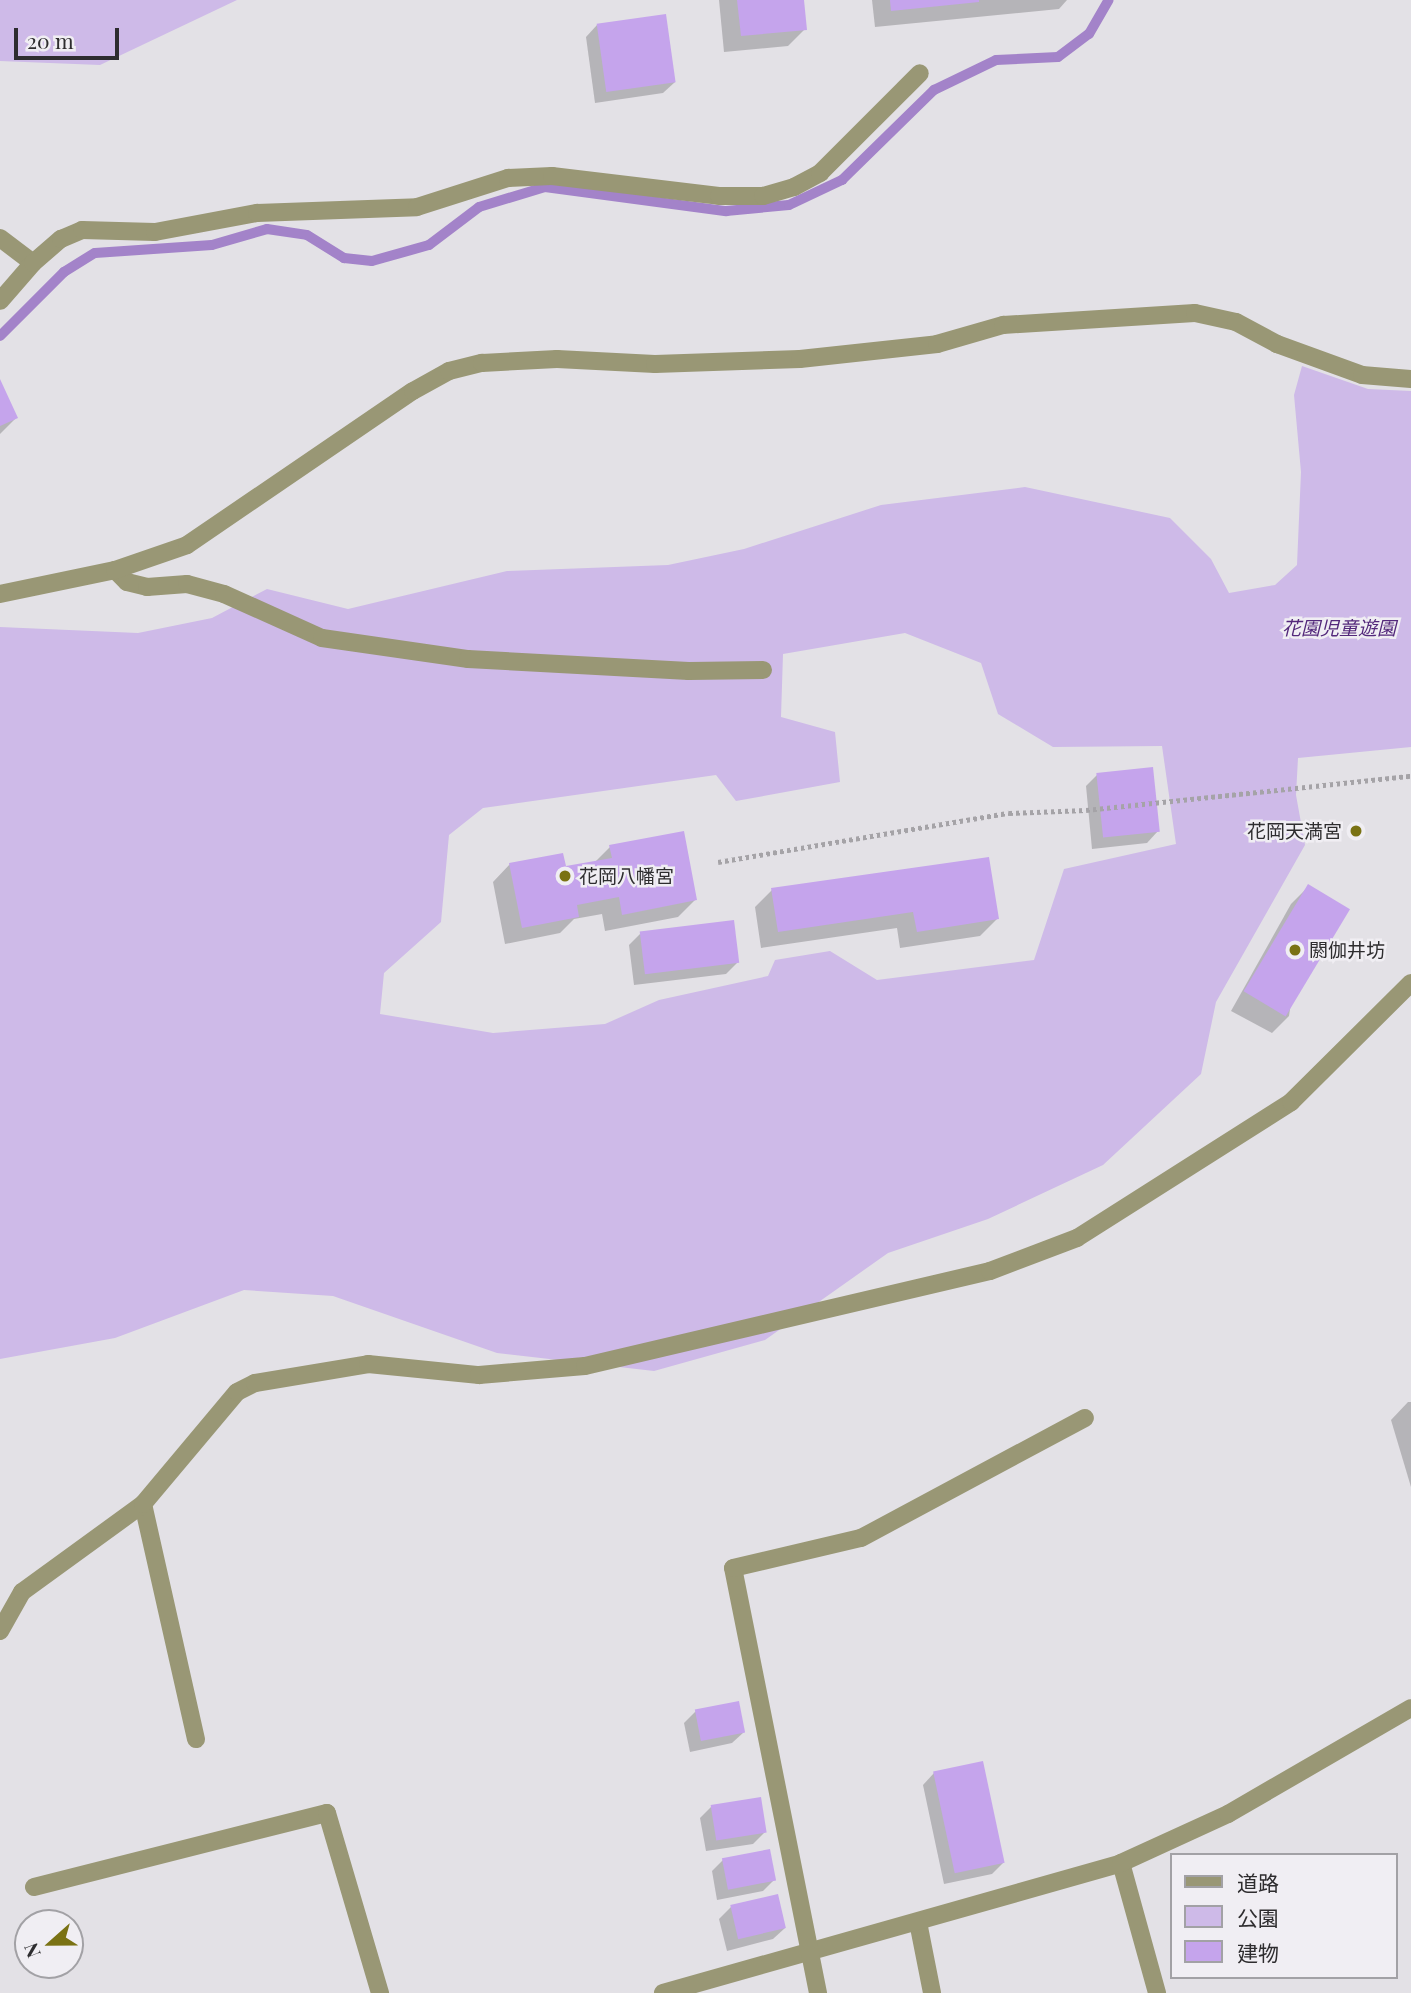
<!DOCTYPE html>
<html>
<head>
<meta charset="utf-8">
<style>
	body { margin:0 }
	#map { position:relative; width:1411px; height:1993px; overflow:hidden; background:#e3e1e6; font-family:"Playfair Display","Noto Sans JP",serif }
	div>[style] { position:absolute }
	[style*='--x'] { left:calc(var(--x)*1px); top:calc(var(--y)*1px); width:calc(var(--w)*1px); rotate:calc(var(--a)*1deg) }
	.green>* { inset:0; background:#cebae8 }
	.shadow>* { inset:0; background:#0003 }
	.stream>* { height:10px; margin:-5px; padding:0 5px; transform-origin:5px; border-radius:5px; background:#a383c9 }
	.building>* { inset:0; background:#c5a4ec; transform-origin:0 0 }
	.path>* { height:4.5px; margin-top:-2.25px; transform-origin:0; background:repeating-linear-gradient(90deg,#a5a3a7 0 3.5px,transparent 0 7px) }
	.minor>* { height:18px; margin:-9px; padding:0 9px; transform-origin:9px; border-radius:9px; background:#999775 }
	.dots>* { width:19px; height:19px; translate:-50% -50%; box-sizing:border-box; border:4px solid #f0eef3; border-radius:50% }
	span { translate:-50% -50%; white-space:nowrap; text-align:center; line-height:1.15; -webkit-text-stroke:5px #f0eef3; paint-order:stroke }
	.park-label { font-size:19px; color:#53287b; font-style:italic }
	.poi-label { font-size:19px; color:#2e2d2f }
	.right { translate:-100% -50%; text-align:right }
	.left { translate:0 -50%; text-align:left }
	.legend { position:absolute; left:1170px; top:1853px; width:228px; height:126px; box-sizing:border-box; background:#f0eef3; border:2px solid #a2a1a5; margin:0; padding:9px 12px; list-style:none; font-size:21px; color:#2e2d2f }
	.legend li { display:flex; align-items:center; gap:14px; height:35px }
	.legend b { width:35px; border:2px solid #a2a1a5 }
	.north { position:absolute; left:14px; top:1909px; width:70px; height:70px; box-sizing:border-box; background:#f0eef3; border:2px solid #a2a1a5; border-radius:50%; rotate:249deg; font-size:19px; font-weight:700; line-height:28px; text-align:center; color:#2e2d2f }
	.north::after { content:''; display:block; margin:auto; width:24px; height:32px; background:#7a7214; clip-path:polygon(50% 0,100% 100%,50% 72%,0 100%) }
	.scale { position:absolute; left:14px; top:28px; width:105px; height:32px; box-sizing:border-box; border:4px solid #2e2d2f; border-top:0; padding-left:9px; font-size:21px; line-height:24px; white-space:nowrap; color:#2e2d2f; -webkit-text-stroke:5px #f0eef3; paint-order:stroke }
</style>
</head>
<body>
<div id="map">
	<div class="green">
		<i style="clip-path:polygon(0 0,237px 0,100px 65px,0 61px)"></i>
		<i style="clip-path:polygon(evenodd,1302px 366px,1368px 389px,1411px 391px,1411px 747px,1298px 758px,1296px 795px,1305px 845px,1216px 1002px,1201px 1074px,1103px 1165px,988px 1219px,888px 1253px,765px 1340px,654px 1371px,497px 1353px,333px 1296px,244px 1290px,115px 1338px,0 1359px,0 627px,138px 633px,212px 618px,267px 589px,348px 609px,507px 571px,668px 565px,744px 549px,881px 505px,1025px 487px,1170px 518px,1211px 559px,1229px 593px,1275px 585px,1297px 565px,1301px 472px,1294px 395px,1302px 366px,905px 633px,981px 663px,998px 714px,1053px 747px,1162px 746px,1176px 844px,1064px 869px,1034px 960px,877px 980px,830px 951px,775px 960px,768px 976px,659px 1000px,605px 1024px,493px 1033px,380px 1014px,384px 973px,441px 922px,449px 835px,483px 808px,716px 775px,736px 801px,840px 782px,835px 732px,781px 717px,783px 654px,905px 633px)"></i>
	</div>
	<div class="shadow">
		<i style="clip-path:polygon(719px 0,803px 0,805px 29px,788px 46px,724px 52px)"></i>
		<i style="clip-path:polygon(872px 0,1067px 0,1059px 9px,875px 27px)"></i>
		<i style="clip-path:polygon(597px 25px,675px 82px,663px 93px,595px 103px,586px 37px)"></i>
		<i style="clip-path:polygon(0 381px,16px 418px,0 434px)"></i>
		<i style="clip-path:polygon(1097px 775px,1158px 831px,1147px 843px,1092px 849px,1086px 786px)"></i>
		<i style="clip-path:polygon(610px 847px,695px 900px,678px 917px,605px 931px,602px 914px,574px 919px,560px 933px,505px 944px,493px 882px,510px 864px,564px 868px,594px 863px)"></i>
		<i style="clip-path:polygon(1308px 887px,1289px 1016px,1272px 1033px,1231px 1011px,1291px 904px)"></i>
		<i style="clip-path:polygon(772px 890px,997px 919px,980px 936px,900px 948px,897px 928px,761px 948px,755px 907px)"></i>
		<i style="clip-path:polygon(641px 933px,737px 963px,726px 974px,634px 985px,629px 945px)"></i>
		<i style="clip-path:polygon(1408px 1402px,1411px 1402px,1411px 1487px,1391px 1420px)"></i>
		<i style="clip-path:polygon(696px 1711px,744px 1732px,732px 1743px,690px 1752px,684px 1723px)"></i>
		<i style="clip-path:polygon(934px 1773px,1003px 1863px,992px 1874px,944px 1884px,923px 1785px)"></i>
		<i style="clip-path:polygon(712px 1806px,765px 1832px,753px 1844px,706px 1851px,700px 1818px)"></i>
		<i style="clip-path:polygon(723px 1860px,774px 1880px,763px 1891px,717px 1900px,712px 1871px)"></i>
		<i style="clip-path:polygon(731px 1907px,785px 1928px,773px 1939px,727px 1951px,719px 1919px)"></i>
	</div>
	<div class="stream">
		<i style="--x:0;--y:336;--w:91;--a:-45"></i>
		<i style="--x:64;--y:272;--w:36;--a:-32"></i>
		<i style="--x:95;--y:253;--w:117;--a:-3.9"></i>
		<i style="--x:212;--y:245;--w:57;--a:-16.2"></i>
		<i style="--x:267;--y:229;--w:40;--a:8.5"></i>
		<i style="--x:307;--y:235;--w:44;--a:31.9"></i>
		<i style="--x:344;--y:258;--w:28;--a:6"></i>
		<i style="--x:372;--y:261;--w:59;--a:-15.7"></i>
		<i style="--x:429;--y:245;--w:63;--a:-37.2"></i>
		<i style="--x:479;--y:207;--w:69;--a:-16.9"></i>
		<i style="--x:545;--y:187;--w:183;--a:7.6"></i>
		<i style="--x:726;--y:211;--w:63;--a:-5.4"></i>
		<i style="--x:789;--y:205;--w:59;--a:-25.3"></i>
		<i style="--x:842;--y:180;--w:129;--a:-44.4"></i>
		<i style="--x:934;--y:90;--w:69;--a:-25.8"></i>
		<i style="--x:996;--y:60;--w:62;--a:-2.8"></i>
		<i style="--x:1058;--y:57;--w:39;--a:-37"></i>
		<i style="--x:1089;--y:34;--w:39;--a:-60"></i>
	</div>
	<div class="building">
		<i style="clip-path:polygon(737px 0,804px 0,807px 30px,741px 36px)"></i>
		<i style="clip-path:polygon(890px 0,979px 0,979px 2px,891px 11px)"></i>
		<i style="left:666px;top:14px;width:69px;height:70px;rotate:82deg"></i>
		<i style="clip-path:polygon(0 379px,18px 418px,0 426px)"></i>
		<i style="left:1153px;top:767px;width:65px;height:57px;rotate:84deg"></i>
		<i style="clip-path:polygon(684px 831px,697px 900px,622px 915px,619px 897px,577px 905px,579px 917px,522px 928px,509px 863px,563px 853px,566px 866px,612px 858px,609px 845px)"></i>
		<i style="clip-path:polygon(989px 857px,999px 919px,917px 932px,913px 912px,778px 932px,771px 888px)"></i>
		<i style="left:1308px;top:884px;width:49px;height:125px;rotate:31deg"></i>
		<i style="left:734px;top:920px;width:43px;height:95px;rotate:83deg"></i>
		<i style="left:739px;top:1701px;width:32px;height:45px;rotate:79deg"></i>
		<i style="left:983px;top:1761px;width:104px;height:51px;rotate:78deg"></i>
		<i style="left:761px;top:1797px;width:36px;height:51px;rotate:81deg"></i>
		<i style="left:770px;top:1849px;width:32px;height:49px;rotate:79deg"></i>
		<i style="left:778px;top:1894px;width:35px;height:49px;rotate:77deg"></i>
	</div>
	<div class="path">
		<i style="--x:718;--y:862;--w:295;--a:-9.6"></i>
		<i style="--x:1009;--y:813;--w:77;--a:-2.2"></i>
		<i style="--x:1086;--y:810;--w:327;--a:-6"></i>
	</div>
	<div class="minor">
		<i style="--x:0;--y:238;--w:41;--a:37.1"></i>
		<i style="--x:33;--y:263;--w:50;--a:131"></i>
		<i style="--x:33;--y:263;--w:37;--a:-41"></i>
		<i style="--x:61;--y:239;--w:23;--a:-23"></i>
		<i style="--x:82;--y:230;--w:73;--a:1.6"></i>
		<i style="--x:155;--y:232;--w:104;--a:-10.6"></i>
		<i style="--x:257;--y:213;--w:160;--a:-2.1"></i>
		<i style="--x:417;--y:207;--w:96;--a:-17.7"></i>
		<i style="--x:508;--y:178;--w:44;--a:-2.6"></i>
		<i style="--x:552;--y:176;--w:168;--a:6.8"></i>
		<i style="--x:719;--y:196;--w:44;--a:0"></i>
		<i style="--x:763;--y:196;--w:32;--a:-16"></i>
		<i style="--x:794;--y:187;--w:30;--a:-28"></i>
		<i style="--x:820;--y:173;--w:141;--a:-45"></i>
		<i style="--x:115;--y:570;--w:17;--a:45"></i>
		<i style="--x:127;--y:582;--w:21;--a:14"></i>
		<i style="--x:147;--y:587;--w:40;--a:-4.3"></i>
		<i style="--x:187;--y:584;--w:38;--a:15"></i>
		<i style="--x:224;--y:594;--w:107;--a:24.2"></i>
		<i style="--x:322;--y:638;--w:148;--a:8.2"></i>
		<i style="--x:468;--y:659;--w:221;--a:3.1"></i>
		<i style="--x:689;--y:671;--w:74;--a:-0.8"></i>
		<i style="--x:0;--y:594;--w:117;--a:-11.8"></i>
		<i style="--x:115;--y:570;--w:76;--a:-19.1"></i>
		<i style="--x:187;--y:545;--w:273;--a:-34.3"></i>
		<i style="--x:413;--y:391;--w:41;--a:-29.1"></i>
		<i style="--x:449;--y:371;--w:34;--a:-14"></i>
		<i style="--x:482;--y:363;--w:75;--a:-3.1"></i>
		<i style="--x:557;--y:359;--w:98;--a:2.9"></i>
		<i style="--x:655;--y:364;--w:145;--a:-2"></i>
		<i style="--x:800;--y:359;--w:138;--a:-6.2"></i>
		<i style="--x:937;--y:344;--w:69;--a:-16.1"></i>
		<i style="--x:1003;--y:325;--w:192;--a:-3.6"></i>
		<i style="--x:1195;--y:313;--w:42;--a:12.4"></i>
		<i style="--x:1236;--y:322;--w:47;--a:28.2"></i>
		<i style="--x:1277;--y:344;--w:90;--a:20"></i>
		<i style="--x:1362;--y:375;--w:49;--a:4.7"></i>
		<i style="--x:143;--y:1504;--w:241;--a:77.3"></i>
		<i style="--x:0;--y:1631;--w:45;--a:-60.6"></i>
		<i style="--x:22;--y:1592;--w:150;--a:-36"></i>
		<i style="--x:143;--y:1504;--w:146;--a:-50"></i>
		<i style="--x:237;--y:1392;--w:20;--a:-27"></i>
		<i style="--x:255;--y:1383;--w:115;--a:-9.5"></i>
		<i style="--x:368;--y:1364;--w:112;--a:5.7"></i>
		<i style="--x:479;--y:1375;--w:106;--a:-4.9"></i>
		<i style="--x:585;--y:1366;--w:416;--a:-13.2"></i>
		<i style="--x:990;--y:1271;--w:93;--a:-20.8"></i>
		<i style="--x:1077;--y:1238;--w:254;--a:-32.4"></i>
		<i style="--x:1291;--y:1102;--w:169;--a:-44.8"></i>
		<i style="--x:1121;--y:1863;--w:135;--a:74.5"></i>
		<i style="--x:34;--y:1887;--w:302;--a:-14.2"></i>
		<i style="--x:327;--y:1813;--w:188;--a:73.6"></i>
		<i style="--x:918;--y:1922;--w:72;--a:78.8"></i>
		<i style="--x:663;--y:1993;--w:476;--a:-15.8"></i>
		<i style="--x:1121;--y:1863;--w:118;--a:-24.6"></i>
		<i style="--x:1228;--y:1814;--w:211;--a:-30.1"></i>
		<i style="--x:818;--y:1993;--w:433;--a:-101.3"></i>
		<i style="--x:733;--y:1568;--w:131;--a:-13.2"></i>
		<i style="--x:861;--y:1538;--w:254;--a:-28.2"></i>
	</div>
	<div class="dots">
		<i style="left:1356px;top:831px;background:#7a7214"></i>
		<i style="left:565px;top:876px;background:#7a7214"></i>
		<i style="left:1295px;top:950px;background:#7a7214"></i>
	</div>
	<div class="park-label">
		<span style="left:1339px;top:628px">花園児童遊園</span>
	</div>
	<div class="poi-label">
		<span class="right" style="left:1342px;top:831px">花岡天満宮</span>
		<span class="left" style="left:579px;top:876px">花岡八幡宮</span>
		<span class="left" style="left:1309px;top:950px">閼伽井坊</span>
	</div>
	<ul class="legend">
	<li><b style="height:9px;background:#999775"></b>道路</li>
	<li><b style="height:19px;background:#cebae8"></b>公園</li>
	<li><b style="height:19px;background:#c5a4ec"></b>建物</li>
	</ul>
	<div class="north">N</div>
	<div class="scale">20 m</div>
</div>
</body>
</html>
